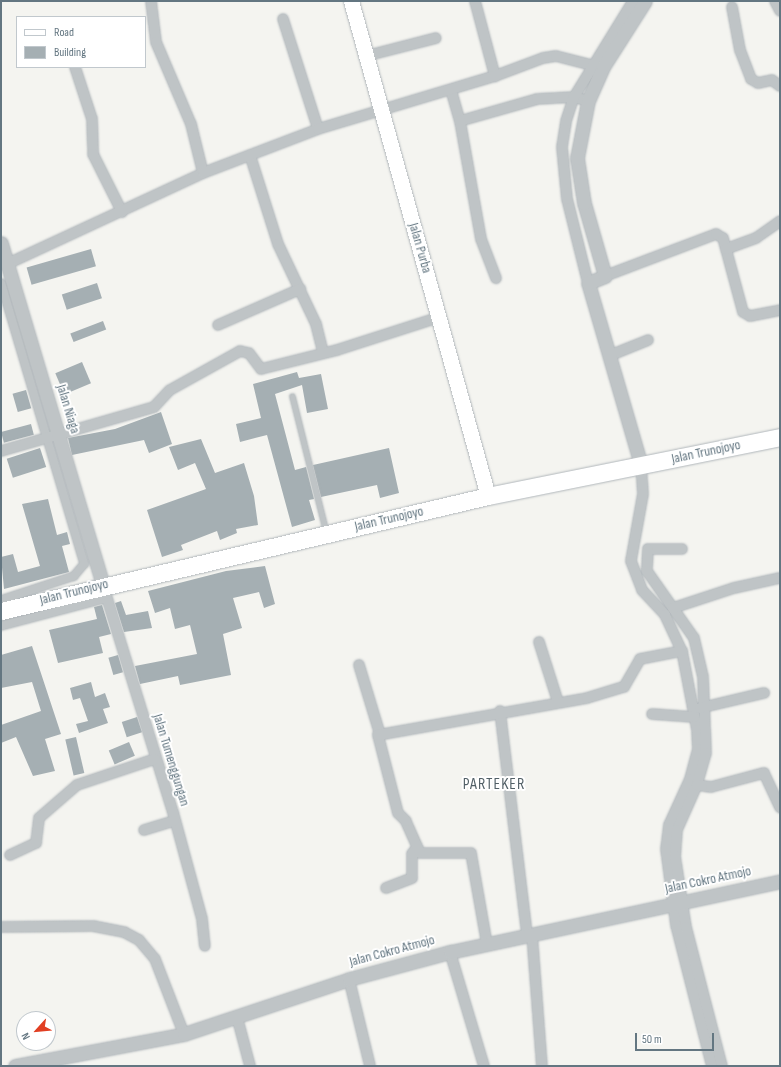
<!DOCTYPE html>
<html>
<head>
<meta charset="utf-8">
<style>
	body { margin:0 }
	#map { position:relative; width:781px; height:1067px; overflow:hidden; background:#f4f4f0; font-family:"Sofia Sans Condensed",sans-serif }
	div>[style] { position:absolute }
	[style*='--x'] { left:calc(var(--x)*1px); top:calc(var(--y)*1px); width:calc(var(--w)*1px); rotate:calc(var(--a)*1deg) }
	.building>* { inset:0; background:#a5afb3; transform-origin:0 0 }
	.roads { filter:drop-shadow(0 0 1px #b1b7bb) drop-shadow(0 0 1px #b1b7bb) }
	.service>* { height:5px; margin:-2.5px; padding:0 2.5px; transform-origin:2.5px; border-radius:2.5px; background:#bfc4c6 }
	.pedestrian>* { height:8px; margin:-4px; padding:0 4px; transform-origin:4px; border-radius:4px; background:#bfc4c6 }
	.minor>* { height:10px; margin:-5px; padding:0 5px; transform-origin:5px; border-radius:5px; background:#bfc4c6 }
	.tertiary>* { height:13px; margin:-6.5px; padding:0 6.5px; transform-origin:6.5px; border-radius:6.5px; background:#bfc4c6 }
	.secondary>* { height:15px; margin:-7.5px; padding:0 7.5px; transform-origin:7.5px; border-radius:7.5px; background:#fff }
	.trunk>* { height:17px; margin:-8.5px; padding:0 8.5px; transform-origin:8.5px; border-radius:8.5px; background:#fff }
	span { translate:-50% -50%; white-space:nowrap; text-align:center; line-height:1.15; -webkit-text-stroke:4px #fff; paint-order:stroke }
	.street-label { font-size:14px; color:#637681 }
	.quarter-label { font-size:16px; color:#515f66; letter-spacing:1px }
	.frame { position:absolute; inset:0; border:2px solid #637681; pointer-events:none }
	.legend { position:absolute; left:16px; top:16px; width:130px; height:52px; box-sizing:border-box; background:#fff; border:1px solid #c1c8cd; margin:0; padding:5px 7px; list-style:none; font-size:12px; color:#637681 }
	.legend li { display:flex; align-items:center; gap:8px; height:20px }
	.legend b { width:20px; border:1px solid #c1c8cd }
	.north { position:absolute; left:16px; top:1011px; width:40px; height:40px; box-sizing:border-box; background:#fff; border:1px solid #c1c8cd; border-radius:50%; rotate:243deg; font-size:11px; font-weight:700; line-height:16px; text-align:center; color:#637681 }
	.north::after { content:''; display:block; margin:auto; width:14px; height:18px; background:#e13f23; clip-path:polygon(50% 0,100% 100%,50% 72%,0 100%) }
	.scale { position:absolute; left:635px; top:1033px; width:79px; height:18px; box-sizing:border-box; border:2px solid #637681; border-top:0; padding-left:5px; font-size:12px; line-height:14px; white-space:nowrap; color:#637681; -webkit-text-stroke:3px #fff; paint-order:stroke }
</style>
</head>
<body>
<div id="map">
	<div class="building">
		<i style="left:91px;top:249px;width:18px;height:67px;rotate:74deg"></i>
		<i style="left:97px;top:283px;width:16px;height:37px;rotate:72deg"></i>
		<i style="left:103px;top:321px;width:9px;height:35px;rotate:69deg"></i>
		<i style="left:82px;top:362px;width:23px;height:29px;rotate:67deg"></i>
		<i style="clip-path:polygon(297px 372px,299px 378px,321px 374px,328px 409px,307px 413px,302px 385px,275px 394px,295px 470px,306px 467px,314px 499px,309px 500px,315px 520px,292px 527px,267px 435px,240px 442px,236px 424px,261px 418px,253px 384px)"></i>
		<i style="left:26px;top:390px;width:19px;height:14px;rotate:74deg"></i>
		<i style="clip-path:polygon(161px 412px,172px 444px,149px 453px,144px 440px,72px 455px,68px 438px,115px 429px)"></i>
		<i style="left:31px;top:424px;width:11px;height:31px;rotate:75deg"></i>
		<i style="clip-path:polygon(201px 439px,215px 473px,244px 463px,254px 496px,258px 525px,236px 529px,237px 533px,220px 540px,217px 531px,181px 545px,183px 550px,162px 557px,147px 510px,206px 489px,195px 463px,178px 470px,169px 447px)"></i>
		<i style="left:40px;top:448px;width:20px;height:35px;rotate:72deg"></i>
		<i style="clip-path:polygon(389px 448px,399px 493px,380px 498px,377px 485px,321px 497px,313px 465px)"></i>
		<i style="clip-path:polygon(48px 499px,57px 535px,67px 532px,70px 544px,62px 546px,69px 572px,4px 589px,1px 557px,13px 554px,18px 572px,40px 566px,22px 504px)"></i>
		<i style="clip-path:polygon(265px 566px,275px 604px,264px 608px,259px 592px,233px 598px,242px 628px,223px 634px,231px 675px,180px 685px,178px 676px,140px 684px,135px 666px,197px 654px,190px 625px,175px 629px,170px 608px,155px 613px,148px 591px,226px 571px)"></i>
		<i style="clip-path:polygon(121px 601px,126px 615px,148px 611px,152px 628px,124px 632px,115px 603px)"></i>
		<i style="clip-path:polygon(102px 605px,111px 634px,99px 637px,103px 653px,58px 663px,49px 630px,97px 619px,94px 607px)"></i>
		<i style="clip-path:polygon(32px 646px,61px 734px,45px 739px,55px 771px,33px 776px,16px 737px,1px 743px,1px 725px,41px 711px,32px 682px,1px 688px,1px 655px)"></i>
		<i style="left:118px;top:655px;width:18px;height:10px;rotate:74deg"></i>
		<i style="clip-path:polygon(91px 682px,95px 697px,105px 693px,110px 707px,103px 709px,108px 723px,79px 733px,76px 724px,88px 721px,80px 698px,73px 700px,70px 688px)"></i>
		<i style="left:137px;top:717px;width:16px;height:16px;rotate:72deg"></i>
		<i style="left:76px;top:737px;width:37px;height:11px;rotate:77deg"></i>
		<i style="left:129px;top:742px;width:15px;height:22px;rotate:67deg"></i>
	</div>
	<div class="roads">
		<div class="service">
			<i style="--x:292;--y:396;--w:140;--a:76"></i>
		</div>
		<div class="pedestrian">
			<i style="--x:1;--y:283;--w:293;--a:73.5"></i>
			<i style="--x:84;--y:564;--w:16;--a:130"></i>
			<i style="--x:74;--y:576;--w:77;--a:161.8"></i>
			<i style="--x:1;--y:626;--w:110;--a:-14.8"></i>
		</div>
		<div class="minor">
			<i style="--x:151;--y:1;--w:41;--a:83"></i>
			<i style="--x:156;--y:42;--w:89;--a:66.9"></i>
			<i style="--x:191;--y:124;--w:50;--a:76.2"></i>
			<i style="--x:475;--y:1;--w:78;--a:75.1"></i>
			<i style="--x:775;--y:1;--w:11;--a:63"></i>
			<i style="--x:732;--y:7;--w:44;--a:79.5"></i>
			<i style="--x:740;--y:50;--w:31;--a:69"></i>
			<i style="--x:751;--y:79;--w:8;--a:30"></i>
			<i style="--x:758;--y:83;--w:14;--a:-12"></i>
			<i style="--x:772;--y:80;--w:10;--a:37"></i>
			<i style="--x:283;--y:19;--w:115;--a:72.3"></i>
			<i style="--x:366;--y:56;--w:72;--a:-14.4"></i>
			<i style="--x:75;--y:67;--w:55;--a:71.9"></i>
			<i style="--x:92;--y:119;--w:35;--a:88"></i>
			<i style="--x:93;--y:154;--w:65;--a:63.4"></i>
			<i style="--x:451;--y:90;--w:32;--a:74"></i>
			<i style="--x:460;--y:121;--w:80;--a:-15.9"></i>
			<i style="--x:537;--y:99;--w:37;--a:-3"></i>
			<i style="--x:574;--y:97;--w:15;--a:16"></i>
			<i style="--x:460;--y:121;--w:120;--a:79.9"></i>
			<i style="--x:481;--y:239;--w:42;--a:69"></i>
			<i style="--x:250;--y:155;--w:93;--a:72.5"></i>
			<i style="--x:278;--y:244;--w:89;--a:64.6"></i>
			<i style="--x:316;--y:324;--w:30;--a:76"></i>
			<i style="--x:726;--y:249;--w:65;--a:74.9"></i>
			<i style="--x:743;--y:312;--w:8;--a:30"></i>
			<i style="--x:750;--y:316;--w:31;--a:-11"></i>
			<i style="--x:7;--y:264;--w:216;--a:-24.9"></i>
			<i style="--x:203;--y:173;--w:123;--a:-20.9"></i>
			<i style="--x:318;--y:129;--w:185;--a:-16.7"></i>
			<i style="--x:495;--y:76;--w:51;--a:-20.6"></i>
			<i style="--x:543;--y:58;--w:13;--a:-9"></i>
			<i style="--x:556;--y:56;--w:40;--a:14.4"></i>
			<i style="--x:605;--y:276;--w:119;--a:-20.7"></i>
			<i style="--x:716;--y:234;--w:8;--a:30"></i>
			<i style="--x:723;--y:238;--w:11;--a:75"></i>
			<i style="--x:726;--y:249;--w:32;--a:-20"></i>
			<i style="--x:756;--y:238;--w:29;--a:-35"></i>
			<i style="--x:588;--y:283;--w:87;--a:-104"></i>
			<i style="--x:567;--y:199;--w:52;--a:-95.5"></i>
			<i style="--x:562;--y:147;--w:26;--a:-81"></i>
			<i style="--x:566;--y:121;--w:25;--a:-72"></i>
			<i style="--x:574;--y:97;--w:113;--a:-58.4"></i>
			<i style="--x:218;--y:325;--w:90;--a:-23.7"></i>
			<i style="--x:611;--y:355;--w:40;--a:-22"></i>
			<i style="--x:1;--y:451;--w:159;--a:-16"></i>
			<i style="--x:154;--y:407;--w:23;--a:-47"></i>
			<i style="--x:170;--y:390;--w:80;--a:-29.1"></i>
			<i style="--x:240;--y:351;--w:9;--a:13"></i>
			<i style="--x:249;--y:353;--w:20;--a:53"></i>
			<i style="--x:261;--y:369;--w:78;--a:-14"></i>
			<i style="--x:337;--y:350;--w:108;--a:-17.8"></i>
			<i style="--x:641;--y:465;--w:29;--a:86"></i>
			<i style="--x:643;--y:494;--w:68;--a:100.2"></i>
			<i style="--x:631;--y:561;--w:31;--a:69"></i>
			<i style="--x:642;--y:590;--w:34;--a:47"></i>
			<i style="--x:665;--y:615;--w:40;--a:65"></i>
			<i style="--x:682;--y:651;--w:80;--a:79.2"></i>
			<i style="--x:697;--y:730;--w:19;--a:87"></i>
			<i style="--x:698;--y:749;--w:31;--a:105"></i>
			<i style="--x:690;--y:779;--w:51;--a:114.5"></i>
			<i style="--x:669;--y:825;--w:24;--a:97"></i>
			<i style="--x:666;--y:849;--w:77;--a:82.5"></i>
			<i style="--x:676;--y:925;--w:146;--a:75.7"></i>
			<i style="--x:682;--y:549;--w:34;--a:180"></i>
			<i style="--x:648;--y:549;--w:22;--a:93"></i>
			<i style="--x:647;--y:571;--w:82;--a:55"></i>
			<i style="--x:694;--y:638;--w:40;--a:77"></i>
			<i style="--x:703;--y:677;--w:76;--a:87.7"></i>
			<i style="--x:706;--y:753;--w:33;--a:106"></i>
			<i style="--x:697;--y:785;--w:49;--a:114"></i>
			<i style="--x:677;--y:830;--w:26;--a:94"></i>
			<i style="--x:675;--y:856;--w:72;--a:81.2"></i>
			<i style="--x:686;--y:927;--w:144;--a:75.5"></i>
			<i style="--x:103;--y:585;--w:238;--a:72.9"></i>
			<i style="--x:173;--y:812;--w:111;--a:74.8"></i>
			<i style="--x:202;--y:919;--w:27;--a:84"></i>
			<i style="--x:673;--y:608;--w:64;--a:-18.2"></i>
			<i style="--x:734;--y:588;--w:47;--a:-12.3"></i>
			<i style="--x:539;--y:642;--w:63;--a:72.4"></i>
			<i style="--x:359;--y:665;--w:72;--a:73.1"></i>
			<i style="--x:700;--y:708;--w:66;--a:-13.2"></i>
			<i style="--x:500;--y:711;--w:226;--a:83.1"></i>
			<i style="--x:652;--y:714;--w:42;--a:4.1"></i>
			<i style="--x:697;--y:785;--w:14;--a:8"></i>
			<i style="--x:711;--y:787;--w:55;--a:-14.8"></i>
			<i style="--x:764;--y:773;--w:38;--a:65"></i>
			<i style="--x:144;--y:830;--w:31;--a:-17"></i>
			<i style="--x:10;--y:855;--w:29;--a:-25"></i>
			<i style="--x:36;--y:843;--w:25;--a:-83"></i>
			<i style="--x:39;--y:818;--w:50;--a:-41"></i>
			<i style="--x:77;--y:785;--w:82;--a:-18.4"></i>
			<i style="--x:386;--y:888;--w:28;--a:-21"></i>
			<i style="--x:412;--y:878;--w:24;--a:-90"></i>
			<i style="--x:412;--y:854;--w:9;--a:-54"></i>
			<i style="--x:1;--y:927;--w:92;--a:-0.6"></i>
			<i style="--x:93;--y:926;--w:32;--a:11"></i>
			<i style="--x:124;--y:932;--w:17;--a:28"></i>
			<i style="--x:139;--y:940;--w:25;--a:50"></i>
			<i style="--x:155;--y:959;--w:80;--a:68.9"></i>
			<i style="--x:532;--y:934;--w:132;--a:85.7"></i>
			<i style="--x:487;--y:944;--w:92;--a:-100"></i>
			<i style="--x:471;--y:853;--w:51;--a:180"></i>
			<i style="--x:420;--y:853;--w:35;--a:-114"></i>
			<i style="--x:406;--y:821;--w:11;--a:-135"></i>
			<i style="--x:398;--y:813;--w:81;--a:-104.4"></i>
			<i style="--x:378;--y:735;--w:212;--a:-10"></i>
			<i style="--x:587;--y:698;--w:39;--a:-17"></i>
			<i style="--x:624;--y:687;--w:32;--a:-60"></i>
			<i style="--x:640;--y:659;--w:43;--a:-10.8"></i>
			<i style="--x:450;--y:952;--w:119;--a:73.4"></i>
			<i style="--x:349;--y:979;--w:89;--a:76.4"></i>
			<i style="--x:237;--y:1017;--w:51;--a:75.1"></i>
		</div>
		<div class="tertiary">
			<i style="--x:1;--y:243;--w:357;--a:73.4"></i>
			<i style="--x:641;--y:465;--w:190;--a:-106.2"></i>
			<i style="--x:588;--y:283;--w:18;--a:-22"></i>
			<i style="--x:605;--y:276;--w:76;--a:-106"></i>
			<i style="--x:584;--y:203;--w:46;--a:-98.8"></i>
			<i style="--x:577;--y:158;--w:58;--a:-79.1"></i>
			<i style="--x:588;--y:101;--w:37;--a:-66"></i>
			<i style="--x:603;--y:67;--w:78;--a:-57.5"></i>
			<i style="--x:15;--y:1066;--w:172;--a:-10.7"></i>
			<i style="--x:184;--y:1034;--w:174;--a:-18.4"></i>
			<i style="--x:349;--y:979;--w:105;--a:-15"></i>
			<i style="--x:450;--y:952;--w:338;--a:-12.1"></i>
		</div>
		<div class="secondary">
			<i style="--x:351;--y:1;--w:514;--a:74.53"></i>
		</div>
		<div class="trunk">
			<i style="--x:1;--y:611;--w:500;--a:-13.29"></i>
			<i style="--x:488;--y:496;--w:298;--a:-11.4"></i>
		</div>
	</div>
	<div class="street-label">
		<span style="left:420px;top:248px;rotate:74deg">Jalan Purba</span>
		<span style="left:68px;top:409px;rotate:73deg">Jalan Niaga</span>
		<span style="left:706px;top:452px;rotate:-12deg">Jalan Trunojoyo</span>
		<span style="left:389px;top:519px;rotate:-13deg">Jalan Trunojoyo</span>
		<span style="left:74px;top:592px;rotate:-14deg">Jalan Trunojoyo</span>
		<span style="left:171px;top:760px;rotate:73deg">Jalan Tumenggungan</span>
		<span style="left:708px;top:880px;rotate:-12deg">Jalan Cokro Atmojo</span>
		<span style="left:392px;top:951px;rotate:-15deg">Jalan Cokro Atmojo</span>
	</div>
	<div class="quarter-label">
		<span style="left:494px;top:785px">PARTEKER</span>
	</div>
	<div class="frame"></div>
	<ul class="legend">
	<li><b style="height:5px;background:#fff"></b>Road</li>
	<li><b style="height:11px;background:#a5afb3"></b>Building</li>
	</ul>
	<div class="north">N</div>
	<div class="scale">50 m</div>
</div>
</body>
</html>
